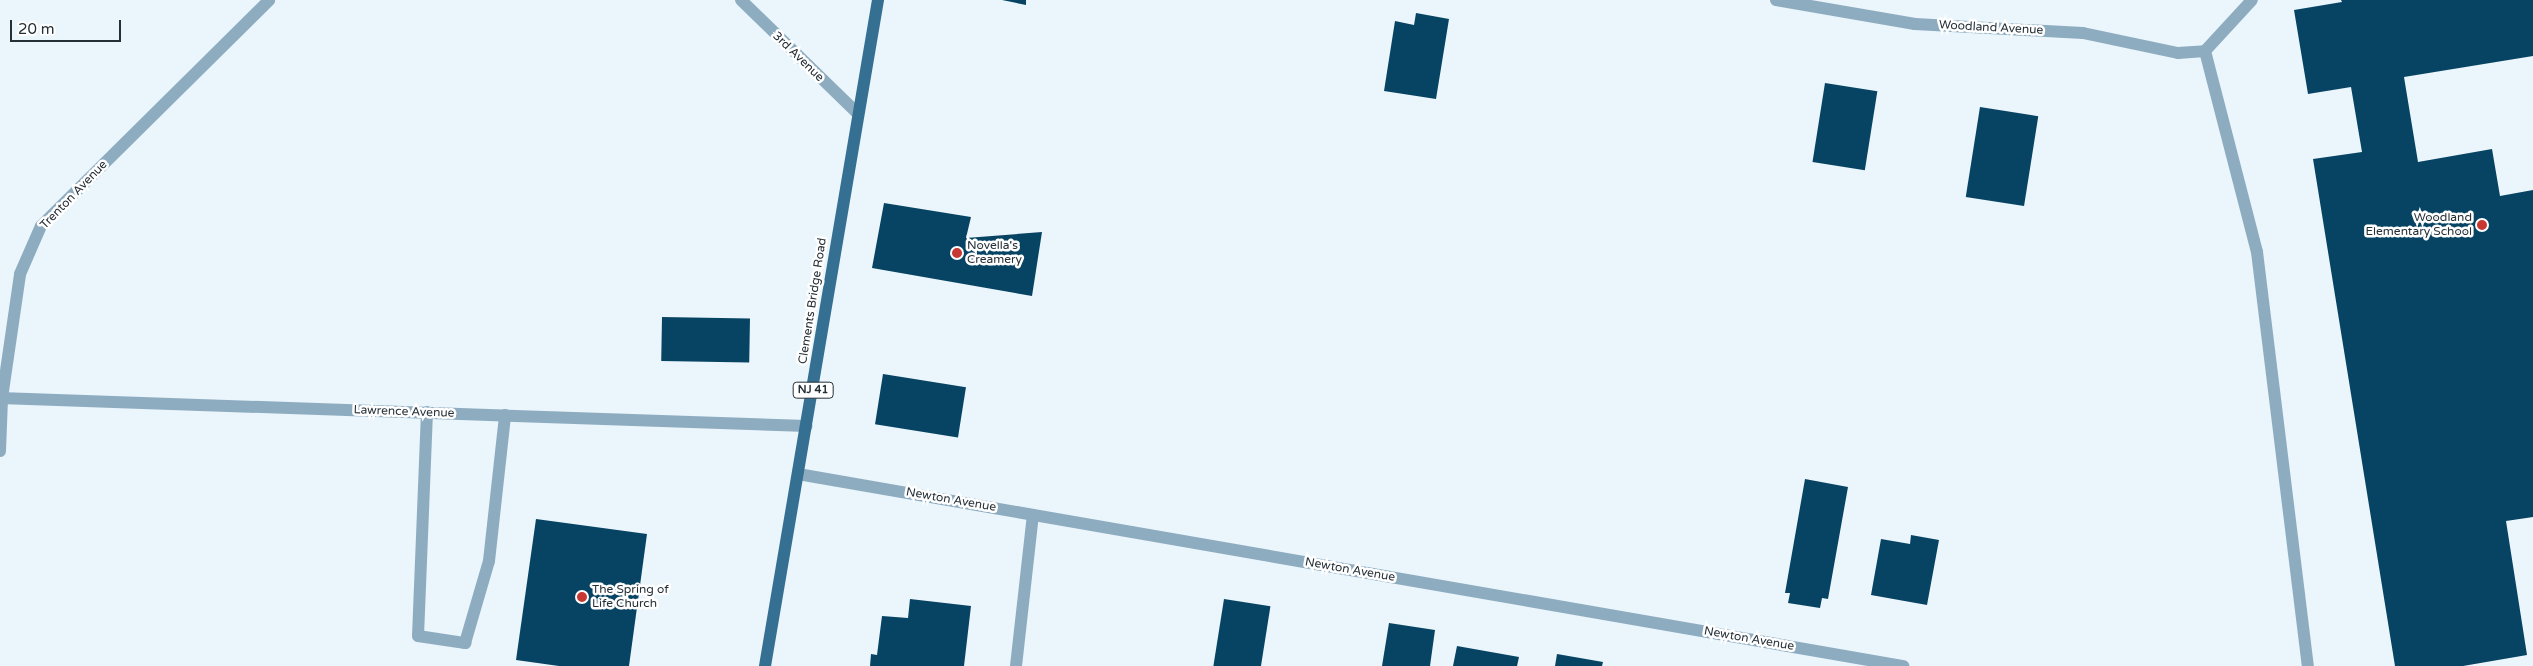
<!DOCTYPE html>
<html>
<head>
<meta charset="utf-8">
<style>
	body { margin:0 }
	#map { position:relative; width:2533px; height:666px; overflow:hidden; background:#eaf5fc; font-family:"Varela Round",sans-serif }
	div>[style] { position:absolute }
	[style*='--x'] { left:calc(var(--x)*1px); top:calc(var(--y)*1px); width:calc(var(--w)*1px); rotate:calc(var(--a)*1deg) }
	.building>* { inset:0; background:#074463; transform-origin:0 0 }
	.minor>* { height:12px; margin:-6px; padding:0 6px; transform-origin:6px; border-radius:6px; background:#8eacc0 }
	.major>* { height:12px; margin:-6px; padding:0 6px; transform-origin:6px; border-radius:6px; background:#356f92 }
	.dots>* { width:14px; height:14px; translate:-50% -50%; box-sizing:border-box; border:2px solid #fff; border-radius:50% }
	span { translate:-50% -50%; white-space:nowrap; text-align:center; line-height:1.15; -webkit-text-stroke:5px #fff; paint-order:stroke }
	.shield-label span { padding:1px 4px; background:#fff; border:1px solid; border-radius:4px; -webkit-text-stroke-width:0 }
	.shield-label { font-size:11px; color:#252f36; font-weight:700 }
	.street-label { font-size:12px; color:#252f36 }
	.poi-label { font-size:12px; color:#252f36 }
	.right { translate:-100% -50%; text-align:right }
	.left { translate:0 -50%; text-align:left }
	.scale { position:absolute; left:10px; top:20px; width:111px; height:22px; box-sizing:border-box; border:2px solid #252f36; border-top:0; padding-left:6px; font-size:15px; line-height:18px; white-space:nowrap; color:#252f36; -webkit-text-stroke:4px #fff; paint-order:stroke }
</style>
</head>
<body>
<div id="map">
	<div class="building">
		<i style="clip-path:polygon(1002px 0,1026px 0,1026px 5px)"></i>
		<i style="clip-path:polygon(2341px 0,2533px 0,2533px 56px,2404px 77px,2418px 162px,2492px 149px,2500px 196px,2533px 190px,2533px 517px,2506px 521px,2527px 655px,2463px 666px,2395px 666px,2313px 159px,2362px 152px,2351px 87px,2308px 94px,2294px 10px,2342px 2px)"></i>
		<i style="clip-path:polygon(1416px 13px,1449px 19px,1436px 99px,1384px 91px,1395px 21px,1414px 25px)"></i>
		<i style="left:1825px;top:83px;width:53px;height:80px;rotate:9deg"></i>
		<i style="left:1980px;top:107px;width:59px;height:91px;rotate:9deg"></i>
		<i style="clip-path:polygon(884px 203px,971px 217px,966px 238px,1042px 232px,1032px 296px,872px 268px)"></i>
		<i style="left:662px;top:317px;width:88px;height:44px;rotate:1deg"></i>
		<i style="left:883px;top:374px;width:84px;height:51px;rotate:9deg"></i>
		<i style="clip-path:polygon(1805px 479px,1848px 487px,1828px 599px,1822px 598px,1820px 608px,1788px 603px,1790px 593px,1785px 593px)"></i>
		<i style="clip-path:polygon(536px 519px,647px 534px,629px 666px,559px 666px,516px 660px)"></i>
		<i style="clip-path:polygon(1911px 535px,1939px 540px,1927px 605px,1871px 595px,1881px 539px,1910px 544px)"></i>
		<i style="clip-path:polygon(910px 599px,971px 606px,964px 666px,870px 666px,871px 654px,877px 655px,882px 616px,908px 618px)"></i>
		<i style="left:1224px;top:599px;width:47px;height:68px;rotate:9deg"></i>
		<i style="clip-path:polygon(1389px 623px,1435px 630px,1430px 666px,1382px 666px)"></i>
		<i style="clip-path:polygon(1457px 646px,1519px 657px,1517px 666px,1453px 666px)"></i>
		<i style="clip-path:polygon(1557px 654px,1603px 662px,1602px 666px,1555px 666px)"></i>
	</div>
	<div class="minor">
		<i style="--x:741;--y:0;--w:162;--a:44.2"></i>
		<i style="--x:1776;--y:0;--w:141;--a:9.8"></i>
		<i style="--x:1915;--y:24;--w:168;--a:3.1"></i>
		<i style="--x:2083;--y:33;--w:97;--a:11.9"></i>
		<i style="--x:2178;--y:53;--w:27;--a:-4"></i>
		<i style="--x:2205;--y:51;--w:208;--a:75.5"></i>
		<i style="--x:2257;--y:252;--w:417;--a:83"></i>
		<i style="--x:2205;--y:51;--w:69;--a:-47.3"></i>
		<i style="--x:0;--y:398;--w:807;--a:1.99"></i>
		<i style="--x:427;--y:412;--w:224;--a:92.3"></i>
		<i style="--x:418;--y:636;--w:48;--a:8.5"></i>
		<i style="--x:465;--y:643;--w:85;--a:-73.7"></i>
		<i style="--x:489;--y:561;--w:147;--a:-83.7"></i>
		<i style="--x:0;--y:451;--w:53;--a:-87.8"></i>
		<i style="--x:2;--y:398;--w:125;--a:-81.7"></i>
		<i style="--x:20;--y:274;--w:52;--a:-66.4"></i>
		<i style="--x:41;--y:226;--w:321;--a:-44.7"></i>
		<i style="--x:798;--y:474;--w:1122;--a:9.86"></i>
		<i style="--x:1016;--y:666;--w:152;--a:-83.6"></i>
	</div>
	<div class="major">
		<i style="--x:765;--y:666;--w:676;--a:-80.37"></i>
	</div>
	<div class="dots">
		<i style="left:2482px;top:225px;background:#c63831"></i>
		<i style="left:957px;top:253px;background:#c63831"></i>
		<i style="left:582px;top:597px;background:#c63831"></i>
	</div>
	<div class="shield-label">
		<span style="left:813px;top:390px">NJ 41</span>
	</div>
	<div class="street-label">
		<span style="left:1991px;top:28px;rotate:3deg">Woodland Avenue</span>
		<span style="left:798px;top:57px;rotate:44deg">3rd Avenue</span>
		<span style="left:74px;top:195px;rotate:-46deg">Trenton Avenue</span>
		<span style="left:813px;top:301px;rotate:-81deg">Clements Bridge Road</span>
		<span style="left:404px;top:412px;rotate:2deg">Lawrence Avenue</span>
		<span style="left:951px;top:500px;rotate:10deg">Newton Avenue</span>
		<span style="left:1350px;top:570px;rotate:10deg">Newton Avenue</span>
		<span style="left:1749px;top:639px;rotate:10deg">Newton Avenue</span>
	</div>
	<div class="poi-label">
		<span class="right" style="left:2472px;top:225px">Woodland<br>Elementary School</span>
		<span class="left" style="left:967px;top:253px">Novella's<br>Creamery</span>
		<span class="left" style="left:592px;top:597px">The Spring of<br>Life Church</span>
	</div>
	<div class="scale">20 m</div>
</div>
</body>
</html>
